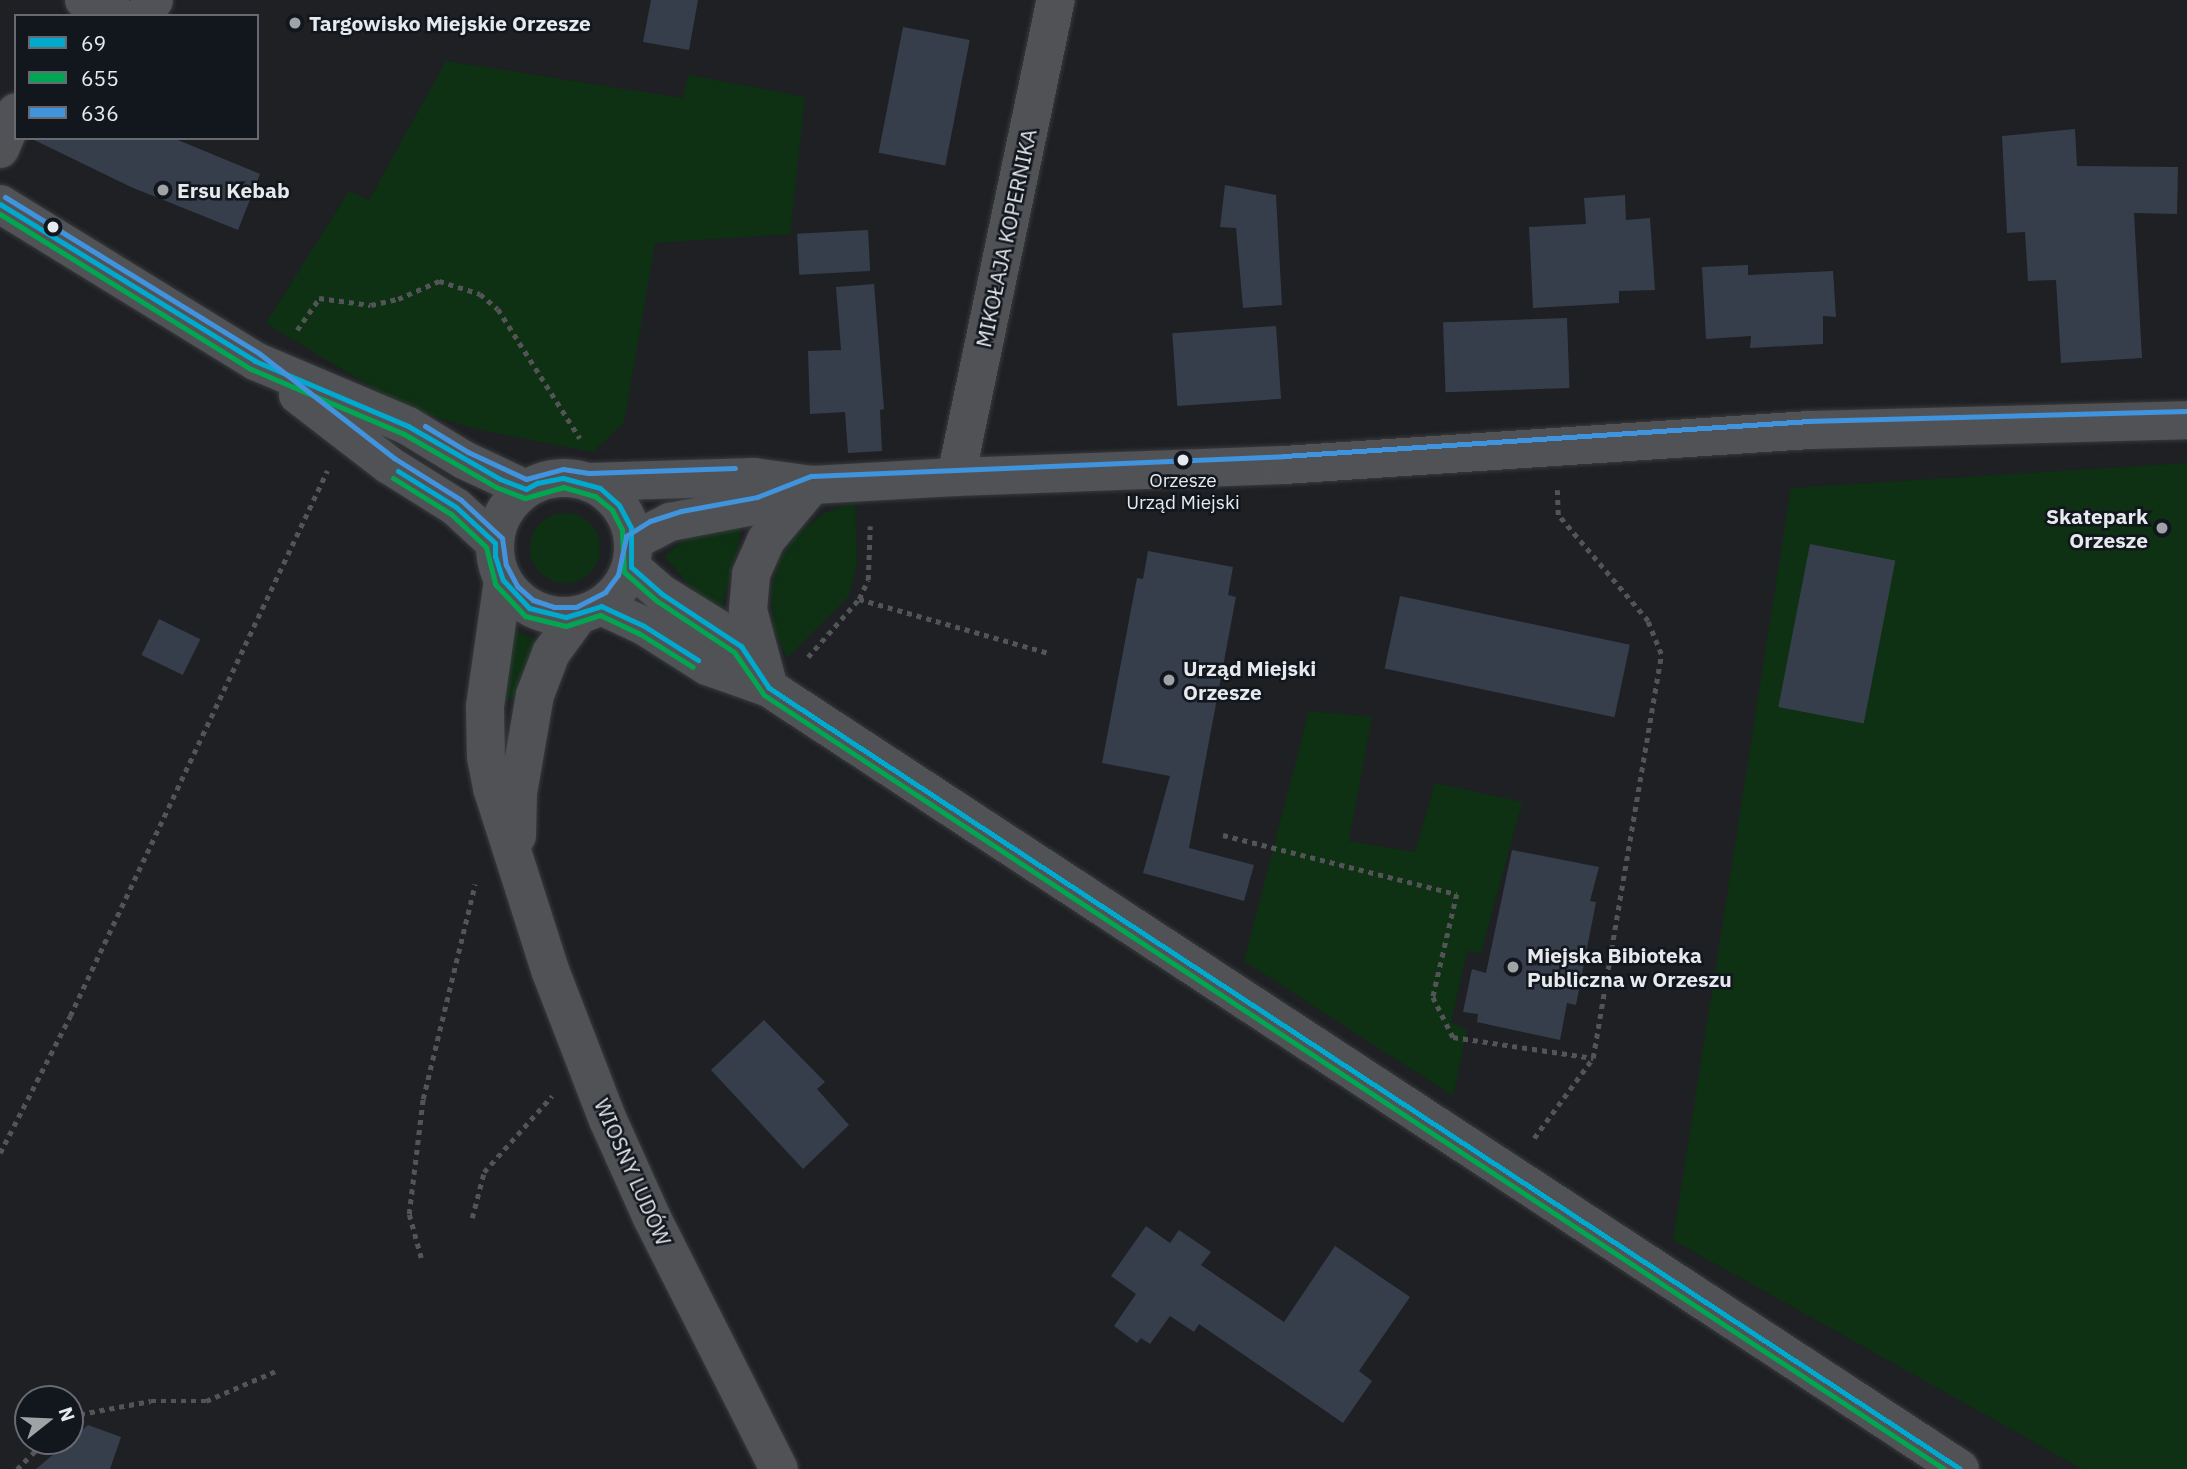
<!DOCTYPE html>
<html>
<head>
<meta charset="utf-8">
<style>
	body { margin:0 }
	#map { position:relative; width:2187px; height:1469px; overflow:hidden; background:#1e2023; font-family:"IBM Plex Sans",sans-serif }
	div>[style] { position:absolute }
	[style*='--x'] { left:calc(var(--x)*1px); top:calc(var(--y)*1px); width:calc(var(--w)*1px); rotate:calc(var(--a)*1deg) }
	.green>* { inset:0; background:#0e3013 }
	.round { border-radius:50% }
	.building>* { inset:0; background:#363e4c; transform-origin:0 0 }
	.path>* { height:4.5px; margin-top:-2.25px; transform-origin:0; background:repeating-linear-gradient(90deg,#535457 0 5px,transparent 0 10px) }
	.roads { filter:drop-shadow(0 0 2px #383a3d) drop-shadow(0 0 2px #383a3d) }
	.minor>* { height:38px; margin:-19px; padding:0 19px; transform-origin:19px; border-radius:19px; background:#515256 }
	.minor>.ring { margin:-19px; padding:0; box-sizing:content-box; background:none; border:38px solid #515256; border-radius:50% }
	.bus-1>* { height:5px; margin:-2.5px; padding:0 2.5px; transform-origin:2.5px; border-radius:2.5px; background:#00a9ce }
	.bus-2>* { height:5px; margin:-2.5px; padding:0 2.5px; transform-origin:2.5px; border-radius:2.5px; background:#00a651 }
	.bus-3>* { height:5px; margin:-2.5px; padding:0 2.5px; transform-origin:2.5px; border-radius:2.5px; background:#4094de }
	.dots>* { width:19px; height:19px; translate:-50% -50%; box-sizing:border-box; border:4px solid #12161d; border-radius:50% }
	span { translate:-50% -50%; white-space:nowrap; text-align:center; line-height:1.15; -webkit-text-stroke:5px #12161d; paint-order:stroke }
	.bus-label { font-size:19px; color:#e6e9ed }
	.poi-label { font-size:21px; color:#e6e9ed; font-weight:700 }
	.left { translate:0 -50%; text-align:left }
	.right { translate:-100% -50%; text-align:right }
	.street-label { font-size:21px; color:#e6e9ed }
	.legend { position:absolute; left:14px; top:14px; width:245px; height:126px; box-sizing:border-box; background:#12161d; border:2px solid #676a70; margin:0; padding:9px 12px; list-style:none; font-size:21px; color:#e6e9ed }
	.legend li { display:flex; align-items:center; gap:14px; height:35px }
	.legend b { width:35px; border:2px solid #676a70 }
	.north { position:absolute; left:14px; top:1385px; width:70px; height:70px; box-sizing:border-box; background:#12161d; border:2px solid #676a70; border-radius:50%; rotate:72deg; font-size:19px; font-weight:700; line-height:28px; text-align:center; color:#e6e9ed }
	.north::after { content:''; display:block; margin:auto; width:24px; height:32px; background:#a0a3a6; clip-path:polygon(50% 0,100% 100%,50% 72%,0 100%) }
</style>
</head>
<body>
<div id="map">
	<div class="green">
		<i style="clip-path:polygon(446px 61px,682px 98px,689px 75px,805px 97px,790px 234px,655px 243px,624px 423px,593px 452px,485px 431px,409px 410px,266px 323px,349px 191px,369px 200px)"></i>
		<i style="clip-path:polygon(2187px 463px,2187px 1469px,2082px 1469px,1673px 1240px,1791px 488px)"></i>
		<i style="clip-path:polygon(855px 502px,857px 562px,849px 596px,787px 658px,774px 628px,771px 594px,779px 561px,797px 534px,824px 513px)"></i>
		<i class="round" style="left:530px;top:513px;width:70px;height:70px"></i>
		<i style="clip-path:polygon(733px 527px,740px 528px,740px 539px,721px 610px,704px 602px,664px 556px,681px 542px,700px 532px)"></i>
		<i style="clip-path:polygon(515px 630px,538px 641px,519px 701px,501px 696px)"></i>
		<i style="clip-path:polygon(1309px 711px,1372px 717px,1349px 841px,1415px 852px,1435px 783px,1522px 802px,1481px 953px,1467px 951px,1451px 1022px,1467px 1030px,1453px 1096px,1244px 961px)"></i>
	</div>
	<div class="building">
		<i style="clip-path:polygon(651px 0,698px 0,689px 50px,643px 42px)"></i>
		<i style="left:903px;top:27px;width:68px;height:128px;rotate:11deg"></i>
		<i style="clip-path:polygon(2075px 129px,2077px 166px,2178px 167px,2177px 214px,2134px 213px,2142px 358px,2061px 363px,2056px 280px,2028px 281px,2025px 232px,2007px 233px,2002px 136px)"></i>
		<i style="clip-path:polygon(30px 138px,173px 138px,260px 174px,238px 230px,131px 187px)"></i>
		<i style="clip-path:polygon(1225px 185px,1276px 195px,1282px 305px,1243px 308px,1236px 228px,1220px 227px)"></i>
		<i style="clip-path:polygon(1625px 195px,1626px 220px,1650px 218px,1655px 290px,1619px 291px,1619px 303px,1533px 308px,1529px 227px,1586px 224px,1584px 198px)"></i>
		<i style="left:868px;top:230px;width:41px;height:71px;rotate:87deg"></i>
		<i style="clip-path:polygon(1748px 265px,1748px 275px,1833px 271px,1836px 317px,1823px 316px,1823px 344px,1750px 348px,1751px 336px,1706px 339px,1702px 267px)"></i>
		<i style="clip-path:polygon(874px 284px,884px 409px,880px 410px,882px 451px,848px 453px,845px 412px,810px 414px,808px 351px,841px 350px,836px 287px)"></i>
		<i style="left:1567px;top:318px;width:70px;height:124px;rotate:88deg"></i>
		<i style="left:1276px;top:326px;width:73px;height:104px;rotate:86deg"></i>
		<i style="left:1810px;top:544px;width:87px;height:166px;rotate:11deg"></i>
		<i style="clip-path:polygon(1148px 551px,1233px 567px,1228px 595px,1236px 597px,1189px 848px,1254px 865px,1244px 901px,1143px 873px,1170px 776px,1102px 763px,1137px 578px,1143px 579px)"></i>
		<i style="left:1400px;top:596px;width:235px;height:74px;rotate:12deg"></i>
		<i style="left:159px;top:619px;width:46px;height:40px;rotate:26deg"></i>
		<i style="clip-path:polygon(1512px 850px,1599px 867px,1590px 901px,1596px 902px,1576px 1005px,1567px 1003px,1560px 1040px,1477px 1022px,1478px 1014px,1463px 1012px,1472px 969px,1486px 973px)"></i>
		<i style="clip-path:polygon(764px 1020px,825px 1082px,817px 1089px,849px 1125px,803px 1169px,711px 1070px)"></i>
		<i style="clip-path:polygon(1146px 1226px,1170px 1243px,1179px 1230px,1211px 1252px,1201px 1265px,1284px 1322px,1335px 1246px,1410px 1297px,1359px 1371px,1372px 1381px,1343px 1423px,1199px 1324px,1194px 1332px,1170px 1316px,1150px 1344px,1141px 1338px,1137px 1343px,1114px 1326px,1136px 1294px,1111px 1276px)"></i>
		<i style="clip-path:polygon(88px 1425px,121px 1437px,110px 1469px,36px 1469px)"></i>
	</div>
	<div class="path">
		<i style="--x:297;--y:330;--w:39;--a:-55"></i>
		<i style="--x:319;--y:298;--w:52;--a:7.7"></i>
		<i style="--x:371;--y:305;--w:28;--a:-13"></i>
		<i style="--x:398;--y:299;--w:45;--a:-23.7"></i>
		<i style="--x:439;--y:281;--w:43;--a:17.6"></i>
		<i style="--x:480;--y:294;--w:23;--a:40"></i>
		<i style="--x:498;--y:309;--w:153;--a:57.6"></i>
		<i style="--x:859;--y:599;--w:198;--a:15.9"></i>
		<i style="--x:808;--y:657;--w:77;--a:-48.7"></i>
		<i style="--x:859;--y:599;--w:21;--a:-65"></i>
		<i style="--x:868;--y:580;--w:54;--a:-87.9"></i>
		<i style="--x:1223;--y:835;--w:241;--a:14.2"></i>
		<i style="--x:1457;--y:894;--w:106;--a:103.1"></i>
		<i style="--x:1433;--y:997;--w:45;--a:63.4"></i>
		<i style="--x:1453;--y:1037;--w:142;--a:8.5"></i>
		<i style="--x:1534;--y:1138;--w:99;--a:-53.6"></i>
		<i style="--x:1593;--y:1058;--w:410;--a:-80.4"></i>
		<i style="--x:1661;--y:654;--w:35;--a:-112"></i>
		<i style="--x:1648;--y:621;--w:139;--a:-130.3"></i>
		<i style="--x:1558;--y:515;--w:25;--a:-92"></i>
		<i style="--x:0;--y:1153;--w:154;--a:-62.9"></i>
		<i style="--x:70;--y:1016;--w:603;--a:-64.75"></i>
		<i style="--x:472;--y:1218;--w:48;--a:-75.4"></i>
		<i style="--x:484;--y:1172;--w:102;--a:-48.2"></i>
		<i style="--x:421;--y:1258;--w:46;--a:-105.3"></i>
		<i style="--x:409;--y:1214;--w:116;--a:-83.1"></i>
		<i style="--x:423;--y:1099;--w:221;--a:-76.4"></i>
		<i style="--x:70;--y:1416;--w:82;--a:-10.5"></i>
		<i style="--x:151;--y:1401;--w:55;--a:0"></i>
		<i style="--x:206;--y:1401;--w:76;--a:-23.2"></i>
		<i style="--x:17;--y:1469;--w:40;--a:-45"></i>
	</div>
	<div class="roads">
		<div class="minor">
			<i style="--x:84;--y:0;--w:38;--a:25"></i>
			<i style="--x:143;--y:16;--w:19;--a:-55"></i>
			<i style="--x:0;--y:149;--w:40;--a:-66.6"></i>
			<i style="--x:0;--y:204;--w:299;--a:31.6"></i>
			<i style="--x:255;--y:361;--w:166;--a:23"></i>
			<i style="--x:408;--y:426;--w:66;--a:31.3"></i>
			<i style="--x:464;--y:460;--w:68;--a:25.1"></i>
			<i style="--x:298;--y:395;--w:115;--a:37.6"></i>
			<i style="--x:389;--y:465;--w:79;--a:32.1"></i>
			<i style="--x:456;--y:507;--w:53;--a:42.7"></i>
			<i style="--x:956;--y:477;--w:487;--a:-78.2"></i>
			<i class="ring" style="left:495px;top:478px;width:100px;height:100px"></i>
			<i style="--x:588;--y:482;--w:166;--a:-1.7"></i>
			<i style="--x:754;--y:477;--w:59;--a:7.9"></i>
			<i style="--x:812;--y:485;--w:144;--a:-3.2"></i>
			<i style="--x:956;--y:477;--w:328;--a:-2.1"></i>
			<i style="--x:1284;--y:465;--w:527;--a:-3.81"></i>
			<i style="--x:1810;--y:430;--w:377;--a:-1.5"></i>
			<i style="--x:633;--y:541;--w:42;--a:-27.2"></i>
			<i style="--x:670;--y:522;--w:91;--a:-10.8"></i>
			<i style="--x:759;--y:505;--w:51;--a:-20.6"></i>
			<i style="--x:631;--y:567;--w:41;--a:41.1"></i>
			<i style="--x:662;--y:594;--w:76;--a:31.6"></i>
			<i style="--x:727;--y:634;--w:18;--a:41"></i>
			<i style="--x:741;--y:646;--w:32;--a:55"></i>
			<i style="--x:503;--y:580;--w:128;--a:98.1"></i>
			<i style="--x:485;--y:707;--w:50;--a:88.9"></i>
			<i style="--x:486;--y:757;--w:32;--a:79"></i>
			<i style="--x:492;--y:788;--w:191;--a:72.3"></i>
			<i style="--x:550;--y:970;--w:161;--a:68.9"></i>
			<i style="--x:608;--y:1120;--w:107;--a:65.8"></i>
			<i style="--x:652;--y:1218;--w:281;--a:63.2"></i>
			<i style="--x:601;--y:606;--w:47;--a:24.9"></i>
			<i style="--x:644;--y:626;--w:75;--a:32.4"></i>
			<i style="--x:707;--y:666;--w:66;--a:19.5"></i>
			<i style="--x:769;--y:688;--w:1424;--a:33.25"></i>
			<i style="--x:769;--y:688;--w:81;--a:-105.1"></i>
			<i style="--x:748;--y:610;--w:36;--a:-85"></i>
			<i style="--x:751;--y:574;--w:37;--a:-66"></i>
			<i style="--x:766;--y:540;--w:72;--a:-50.1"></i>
			<i style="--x:517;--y:836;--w:43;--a:-88.7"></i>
			<i style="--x:518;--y:793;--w:99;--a:-80.2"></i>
			<i style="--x:535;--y:695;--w:45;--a:-69.1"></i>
			<i style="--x:551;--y:653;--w:46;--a:-53.9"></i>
		</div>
	</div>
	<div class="bus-1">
		<i style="--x:0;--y:204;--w:299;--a:31.6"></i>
		<i style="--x:255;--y:361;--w:166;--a:23"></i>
		<i style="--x:408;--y:426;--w:106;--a:29.9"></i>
		<i style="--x:500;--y:479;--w:28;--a:21"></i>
		<i style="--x:526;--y:489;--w:13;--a:-29"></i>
		<i style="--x:537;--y:483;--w:26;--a:-11"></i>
		<i style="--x:563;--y:478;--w:38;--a:15"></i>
		<i style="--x:600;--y:488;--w:25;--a:42"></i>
		<i style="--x:619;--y:505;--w:26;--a:62"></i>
		<i style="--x:631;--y:528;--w:39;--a:90"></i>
		<i style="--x:631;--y:567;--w:41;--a:41.1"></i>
		<i style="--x:662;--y:594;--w:95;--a:33.4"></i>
		<i style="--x:741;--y:646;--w:50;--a:56.3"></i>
		<i style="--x:769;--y:688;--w:1424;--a:33.25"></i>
		<i style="--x:398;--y:471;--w:68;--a:31.8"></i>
		<i style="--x:456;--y:507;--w:53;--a:42.7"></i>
		<i style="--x:495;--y:543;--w:13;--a:90"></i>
		<i style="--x:495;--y:556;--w:25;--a:72"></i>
		<i style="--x:503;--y:580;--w:38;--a:47"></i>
		<i style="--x:529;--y:608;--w:38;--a:14"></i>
		<i style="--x:566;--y:617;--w:37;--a:-17"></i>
		<i style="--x:601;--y:606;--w:47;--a:24.9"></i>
		<i style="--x:644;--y:626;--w:64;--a:32.2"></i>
	</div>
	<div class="bus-2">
		<i style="--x:0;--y:214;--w:295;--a:31.7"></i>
		<i style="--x:251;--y:369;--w:166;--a:23"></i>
		<i style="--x:404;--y:434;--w:106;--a:29.9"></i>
		<i style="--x:496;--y:487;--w:31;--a:21"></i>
		<i style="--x:525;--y:498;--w:40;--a:-16"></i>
		<i style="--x:563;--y:487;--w:33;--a:16"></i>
		<i style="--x:595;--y:496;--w:22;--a:39"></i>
		<i style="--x:612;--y:510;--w:22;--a:63"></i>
		<i style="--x:622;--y:530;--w:42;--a:87.3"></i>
		<i style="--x:624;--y:572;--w:44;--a:41.3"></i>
		<i style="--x:657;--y:601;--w:92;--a:33.5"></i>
		<i style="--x:734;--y:652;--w:52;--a:55.1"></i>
		<i style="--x:764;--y:695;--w:1411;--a:33.26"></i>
		<i style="--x:393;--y:478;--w:68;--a:31.8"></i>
		<i style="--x:451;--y:514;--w:48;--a:43.3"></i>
		<i style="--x:486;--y:547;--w:38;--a:76"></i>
		<i style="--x:495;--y:584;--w:44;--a:46.8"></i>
		<i style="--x:525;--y:616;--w:42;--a:13.7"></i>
		<i style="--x:566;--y:626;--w:36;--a:-18"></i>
		<i style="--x:600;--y:615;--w:44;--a:25.4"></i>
		<i style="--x:640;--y:634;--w:62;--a:31.9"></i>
	</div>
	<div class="bus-3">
		<i style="--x:5;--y:197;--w:299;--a:31.6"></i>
		<i style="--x:260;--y:354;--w:170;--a:37.8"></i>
		<i style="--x:394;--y:458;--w:79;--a:32.1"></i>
		<i style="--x:461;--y:500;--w:56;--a:42.8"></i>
		<i style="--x:502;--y:538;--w:27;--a:82"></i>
		<i style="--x:506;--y:565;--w:24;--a:62"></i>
		<i style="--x:517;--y:586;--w:21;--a:41"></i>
		<i style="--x:533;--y:600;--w:22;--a:18"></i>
		<i style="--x:554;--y:607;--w:22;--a:0"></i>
		<i style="--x:576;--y:607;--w:33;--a:-27"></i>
		<i style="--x:605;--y:592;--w:21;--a:-53"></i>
		<i style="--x:618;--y:575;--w:40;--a:-78"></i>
		<i style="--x:626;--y:536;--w:28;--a:-32"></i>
		<i style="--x:650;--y:521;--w:33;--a:-18"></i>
		<i style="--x:681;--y:511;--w:77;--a:-10.4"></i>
		<i style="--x:757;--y:497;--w:58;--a:-21.3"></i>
		<i style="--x:811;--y:476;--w:473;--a:-2.4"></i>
		<i style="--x:1284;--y:456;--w:526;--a:-3.81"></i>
		<i style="--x:1809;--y:421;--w:378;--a:-1.5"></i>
		<i style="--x:425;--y:426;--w:50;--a:31.2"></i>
		<i style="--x:468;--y:452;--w:64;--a:25"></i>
		<i style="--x:526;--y:479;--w:38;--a:-15"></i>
		<i style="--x:563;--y:469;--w:26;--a:9"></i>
		<i style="--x:589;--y:473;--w:146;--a:-2"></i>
	</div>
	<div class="dots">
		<i style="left:295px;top:23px;background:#a0a3a6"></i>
		<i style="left:163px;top:190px;background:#a0a3a6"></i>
		<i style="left:53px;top:227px;background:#e6e9ed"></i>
		<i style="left:1183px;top:460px;background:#e6e9ed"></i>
		<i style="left:2162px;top:528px;background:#a0a3a6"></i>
		<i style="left:1169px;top:680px;background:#a0a3a6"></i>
		<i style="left:1513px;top:967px;background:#a0a3a6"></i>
	</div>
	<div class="bus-label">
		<span style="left:1183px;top:492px">Orzesze<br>Urząd Miejski</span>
	</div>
	<div class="poi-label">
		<span class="left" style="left:309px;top:23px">Targowisko Miejskie Orzesze</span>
		<span class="left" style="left:177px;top:190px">Ersu Kebab</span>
		<span class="right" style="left:2148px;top:528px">Skatepark<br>Orzesze</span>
		<span class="left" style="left:1183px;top:680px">Urząd Miejski<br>Orzesze</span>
		<span class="left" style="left:1527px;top:967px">Miejska Bibioteka<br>Publiczna w Orzeszu</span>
	</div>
	<div class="street-label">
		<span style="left:1006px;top:238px;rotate:-78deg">MIKOŁAJA KOPERNIKA</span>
		<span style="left:633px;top:1172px;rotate:66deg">WIOSNY LUDÓW</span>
	</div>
	<ul class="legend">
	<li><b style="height:9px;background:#00a9ce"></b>69</li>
	<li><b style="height:9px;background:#00a651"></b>655</li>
	<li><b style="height:9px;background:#4094de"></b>636</li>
	</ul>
	<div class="north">N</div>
</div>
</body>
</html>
